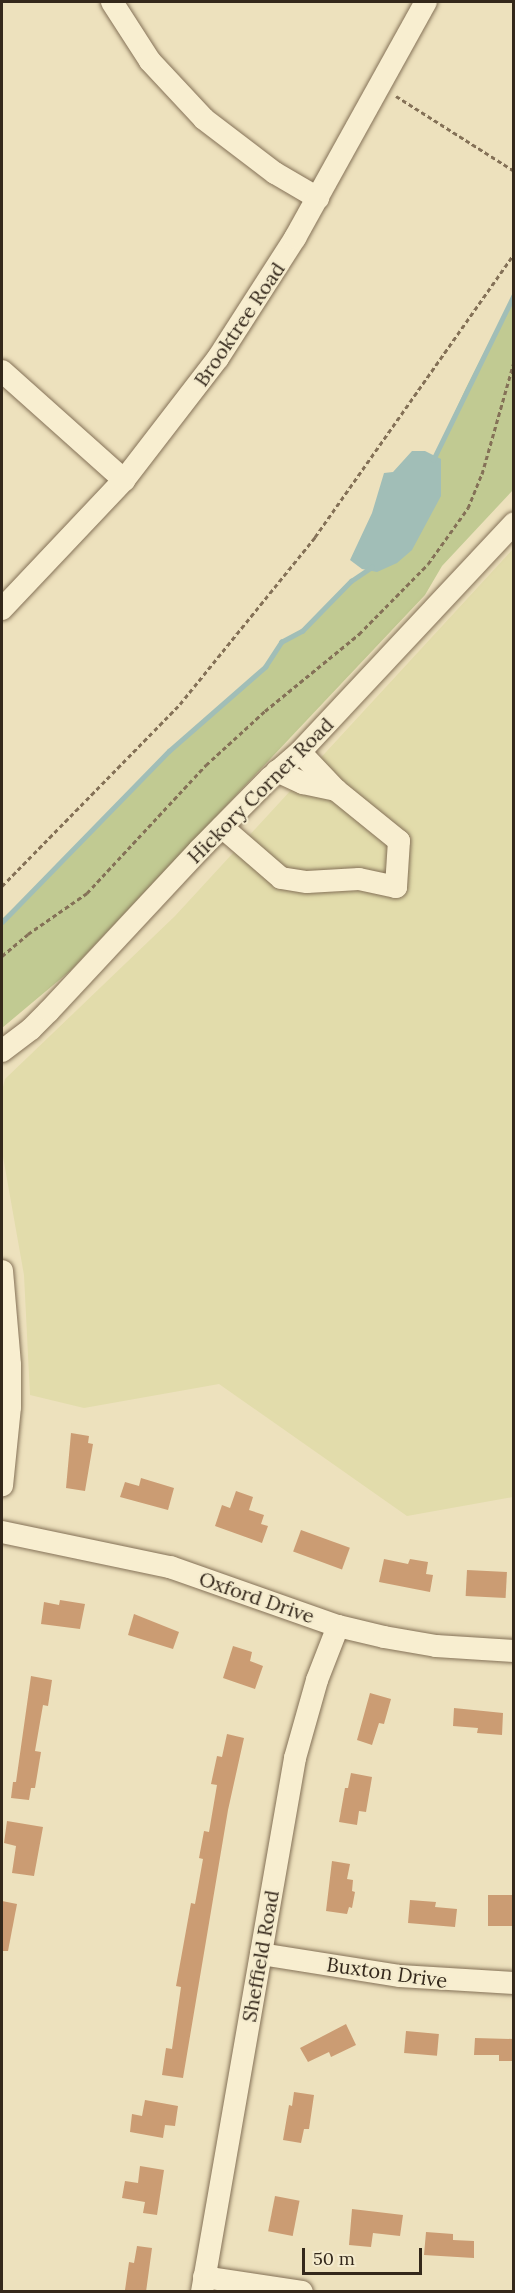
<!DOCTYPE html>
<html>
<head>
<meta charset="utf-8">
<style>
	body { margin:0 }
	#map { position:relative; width:515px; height:2293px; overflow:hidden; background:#ede1bd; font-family:Lora,serif }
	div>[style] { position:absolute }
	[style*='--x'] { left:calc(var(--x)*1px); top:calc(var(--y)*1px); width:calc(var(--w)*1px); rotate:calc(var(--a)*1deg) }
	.farmland>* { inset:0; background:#e2dcab }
	.green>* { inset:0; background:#c1ca92 }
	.water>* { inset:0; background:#a1beb7 }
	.stream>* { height:4.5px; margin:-2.25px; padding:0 2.25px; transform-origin:2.25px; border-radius:2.25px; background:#a1beb7 }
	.building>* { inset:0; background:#cb9c73; transform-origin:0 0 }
	.path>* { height:3px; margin-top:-1.5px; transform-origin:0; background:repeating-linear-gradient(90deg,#847157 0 4.5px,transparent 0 7.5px) }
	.roads { filter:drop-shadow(0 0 2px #847157) drop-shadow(0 0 2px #847157) }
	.minor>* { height:22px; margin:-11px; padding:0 11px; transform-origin:11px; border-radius:11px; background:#f8eed0 }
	span { translate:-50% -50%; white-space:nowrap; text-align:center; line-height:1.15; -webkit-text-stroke:4.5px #f4ebcd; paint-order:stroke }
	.street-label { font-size:20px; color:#34281b }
	.frame { position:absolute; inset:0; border:3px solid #34281b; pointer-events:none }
	.scale { position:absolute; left:302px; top:2248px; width:120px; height:27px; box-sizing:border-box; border:3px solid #34281b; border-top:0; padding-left:8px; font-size:18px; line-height:21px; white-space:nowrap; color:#34281b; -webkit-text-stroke:4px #f4ebcd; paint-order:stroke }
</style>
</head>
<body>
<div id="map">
	<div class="farmland">
		<i style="clip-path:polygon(513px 549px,513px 1497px,407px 1516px,219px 1384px,84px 1408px,30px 1395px,24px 1275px,2px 1151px,2px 1091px,5px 1079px,175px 916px)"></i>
	</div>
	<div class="green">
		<i style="clip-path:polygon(513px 295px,513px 490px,442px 566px,425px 595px,70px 971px,2px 1028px,2px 919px,61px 863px,169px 751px,265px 667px,281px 642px,302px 631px,351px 581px,388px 557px,466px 388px)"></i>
	</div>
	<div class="water">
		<i style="clip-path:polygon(412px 451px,425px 451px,441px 459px,441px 496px,412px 550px,397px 563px,377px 572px,362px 569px,350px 560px,372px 513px,384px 473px,393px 472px)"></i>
	</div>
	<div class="stream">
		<i style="--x:433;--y:460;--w:184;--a:-63.9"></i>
		<i style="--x:2;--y:922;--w:239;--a:-45.7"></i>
		<i style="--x:169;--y:751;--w:128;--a:-41.2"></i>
		<i style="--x:265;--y:667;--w:30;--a:-57"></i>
		<i style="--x:281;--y:642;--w:24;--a:-28"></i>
		<i style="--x:302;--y:631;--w:70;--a:-45.6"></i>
		<i style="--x:351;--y:581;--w:25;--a:-34"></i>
	</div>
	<div class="building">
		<i style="clip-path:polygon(71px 1433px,89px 1436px,88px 1443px,93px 1444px,85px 1491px,66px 1488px)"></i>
		<i style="clip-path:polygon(141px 1478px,174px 1488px,168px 1510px,120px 1497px,125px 1482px,139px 1486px)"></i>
		<i style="clip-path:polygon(236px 1491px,253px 1497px,249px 1510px,264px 1515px,261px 1524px,268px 1526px,262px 1543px,215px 1526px,222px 1505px,230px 1508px)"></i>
		<i style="left:301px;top:1530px;width:52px;height:23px;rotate:20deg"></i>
		<i style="clip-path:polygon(384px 1559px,408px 1564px,410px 1559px,428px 1562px,426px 1574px,433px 1575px,430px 1592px,379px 1582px)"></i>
		<i style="left:467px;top:1570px;width:40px;height:26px;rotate:3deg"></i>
		<i style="clip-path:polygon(60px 1600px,85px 1604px,80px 1629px,41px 1624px,44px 1602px,59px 1605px)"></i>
		<i style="clip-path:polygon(134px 1614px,179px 1632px,173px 1649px,128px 1635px)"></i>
		<i style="clip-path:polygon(233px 1646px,252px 1652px,250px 1661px,263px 1666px,255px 1689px,223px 1678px)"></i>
		<i style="clip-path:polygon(31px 1676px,52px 1680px,48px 1706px,43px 1705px,35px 1751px,41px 1752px,35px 1788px,31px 1788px,29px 1800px,11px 1798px,13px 1782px,16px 1782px)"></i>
		<i style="clip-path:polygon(370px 1693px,391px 1699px,384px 1724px,379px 1723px,372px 1745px,357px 1740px)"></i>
		<i style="clip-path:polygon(454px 1708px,503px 1713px,502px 1735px,477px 1733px,478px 1728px,453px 1726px)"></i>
		<i style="clip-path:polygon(227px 1734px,244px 1738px,228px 1810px,183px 2078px,162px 2075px,166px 2048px,172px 2049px,181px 1987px,176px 1986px,191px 1903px,195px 1904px,203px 1859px,199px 1858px,204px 1831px,209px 1832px,217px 1785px,211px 1784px,217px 1756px,222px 1757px)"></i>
		<i style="clip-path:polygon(351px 1773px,372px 1777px,366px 1812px,359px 1811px,357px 1825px,339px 1822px,345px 1788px,348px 1788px)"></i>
		<i style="clip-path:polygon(7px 1821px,43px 1827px,34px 1876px,12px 1873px,16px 1846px,4px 1843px)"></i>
		<i style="clip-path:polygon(332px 1861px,350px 1864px,347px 1879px,353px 1880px,352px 1891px,355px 1892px,352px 1908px,349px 1907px,347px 1914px,326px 1911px)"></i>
		<i style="left:488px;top:1895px;width:25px;height:31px"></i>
		<i style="clip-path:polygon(410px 1900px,436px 1902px,435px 1907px,457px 1909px,455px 1927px,408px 1923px)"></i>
		<i style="clip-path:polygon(2px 1901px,17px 1904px,8px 1951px,2px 1951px)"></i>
		<i style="clip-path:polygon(346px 2024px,356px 2045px,331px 2057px,329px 2052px,308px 2062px,300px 2048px)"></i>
		<i style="left:406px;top:2031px;width:33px;height:22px;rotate:5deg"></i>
		<i style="clip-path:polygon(475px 2038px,513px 2039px,513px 2061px,499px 2061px,499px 2055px,474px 2055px)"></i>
		<i style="clip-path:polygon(294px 2092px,314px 2095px,309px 2129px,304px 2129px,301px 2143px,283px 2140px,289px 2105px,292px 2106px)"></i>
		<i style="clip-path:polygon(145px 2100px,178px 2106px,175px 2126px,165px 2125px,163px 2138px,130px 2132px,132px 2114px,142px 2116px)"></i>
		<i style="clip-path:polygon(140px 2166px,164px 2170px,157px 2215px,143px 2213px,145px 2202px,122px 2198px,125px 2181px,138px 2183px)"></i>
		<i style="left:275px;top:2196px;width:25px;height:36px;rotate:11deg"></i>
		<i style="clip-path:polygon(352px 2209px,403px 2215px,400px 2236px,373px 2233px,371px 2247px,349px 2245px)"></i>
		<i style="clip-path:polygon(426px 2232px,453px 2234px,453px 2240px,474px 2241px,474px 2258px,424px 2255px)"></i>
		<i style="clip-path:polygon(137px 2246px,152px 2248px,146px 2292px,125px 2290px,129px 2262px,134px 2263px)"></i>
	</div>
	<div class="path">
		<i style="--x:396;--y:96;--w:140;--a:32.4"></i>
		<i style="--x:2;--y:886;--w:255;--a:-45.6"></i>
		<i style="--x:180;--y:704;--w:215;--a:-51"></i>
		<i style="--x:315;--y:537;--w:346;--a:-54.9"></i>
		<i style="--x:2;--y:956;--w:34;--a:-40"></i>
		<i style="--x:28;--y:934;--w:72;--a:-34.8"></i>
		<i style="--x:87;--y:893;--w:175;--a:-47.1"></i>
		<i style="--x:206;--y:765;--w:80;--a:-42.5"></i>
		<i style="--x:265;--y:711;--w:122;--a:-39.3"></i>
		<i style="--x:359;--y:634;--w:98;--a:-45.4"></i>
		<i style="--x:428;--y:564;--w:69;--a:-54.5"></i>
		<i style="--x:468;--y:508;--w:37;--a:-68"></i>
		<i style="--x:482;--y:474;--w:116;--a:-74.1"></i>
	</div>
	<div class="roads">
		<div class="minor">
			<i style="--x:112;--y:2;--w:70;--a:57.2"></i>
			<i style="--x:150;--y:61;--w:79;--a:47"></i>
			<i style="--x:204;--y:119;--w:89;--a:37.3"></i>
			<i style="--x:275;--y:173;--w:50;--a:30.2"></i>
			<i style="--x:2;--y:371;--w:164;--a:41.8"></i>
			<i style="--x:2;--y:609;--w:178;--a:-46.6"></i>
			<i style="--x:124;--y:480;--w:154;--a:-52.4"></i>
			<i style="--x:218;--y:358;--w:143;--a:-57.3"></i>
			<i style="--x:295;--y:238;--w:270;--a:-61"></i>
			<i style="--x:277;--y:771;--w:29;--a:25"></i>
			<i style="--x:303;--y:783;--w:34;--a:12"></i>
			<i style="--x:222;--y:827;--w:78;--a:40.8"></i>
			<i style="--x:281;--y:878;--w:26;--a:9"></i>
			<i style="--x:307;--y:882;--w:52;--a:-3.3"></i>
			<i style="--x:359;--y:879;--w:38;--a:12"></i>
			<i style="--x:396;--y:887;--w:46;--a:-86.3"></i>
			<i style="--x:399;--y:841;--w:81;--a:-141"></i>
			<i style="--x:336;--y:790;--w:52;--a:-133.5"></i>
			<i style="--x:2;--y:1051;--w:36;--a:-37"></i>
			<i style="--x:31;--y:1029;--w:25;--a:-45"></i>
			<i style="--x:49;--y:1011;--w:220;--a:-47"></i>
			<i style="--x:199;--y:850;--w:101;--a:-45.4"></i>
			<i style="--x:270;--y:778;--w:40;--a:-41"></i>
			<i style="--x:300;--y:752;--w:313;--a:-46.9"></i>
			<i style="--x:2;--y:1271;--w:94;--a:85.1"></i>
			<i style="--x:10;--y:1365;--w:42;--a:90"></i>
			<i style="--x:10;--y:1407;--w:79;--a:95.8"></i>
			<i style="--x:2;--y:1532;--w:172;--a:11.8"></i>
			<i style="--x:170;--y:1567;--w:178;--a:19.4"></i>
			<i style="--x:338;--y:1626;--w:47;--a:13.4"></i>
			<i style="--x:384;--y:1637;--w:53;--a:9.8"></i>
			<i style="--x:436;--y:1646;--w:78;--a:3.7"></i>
			<i style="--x:261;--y:1954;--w:141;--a:9"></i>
			<i style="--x:400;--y:1976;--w:114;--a:3.5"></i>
			<i style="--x:204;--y:2277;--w:99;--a:8.7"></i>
			<i style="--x:202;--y:2292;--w:542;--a:-80.12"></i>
			<i style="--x:295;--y:1758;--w:81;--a:-74.2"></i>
			<i style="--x:317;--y:1680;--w:58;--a:-68.7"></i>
		</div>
	</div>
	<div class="street-label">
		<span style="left:239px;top:324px;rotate:-56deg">Brooktree Road</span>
		<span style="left:260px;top:790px;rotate:-45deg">Hickory Corner Road</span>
		<span style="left:257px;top:1597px;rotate:19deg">Oxford Drive</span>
		<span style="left:260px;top:1956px;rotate:-80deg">Sheffield Road</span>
		<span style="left:387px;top:1972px;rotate:8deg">Buxton Drive</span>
	</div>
	<div class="frame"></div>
	<div class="scale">50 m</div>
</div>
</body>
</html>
